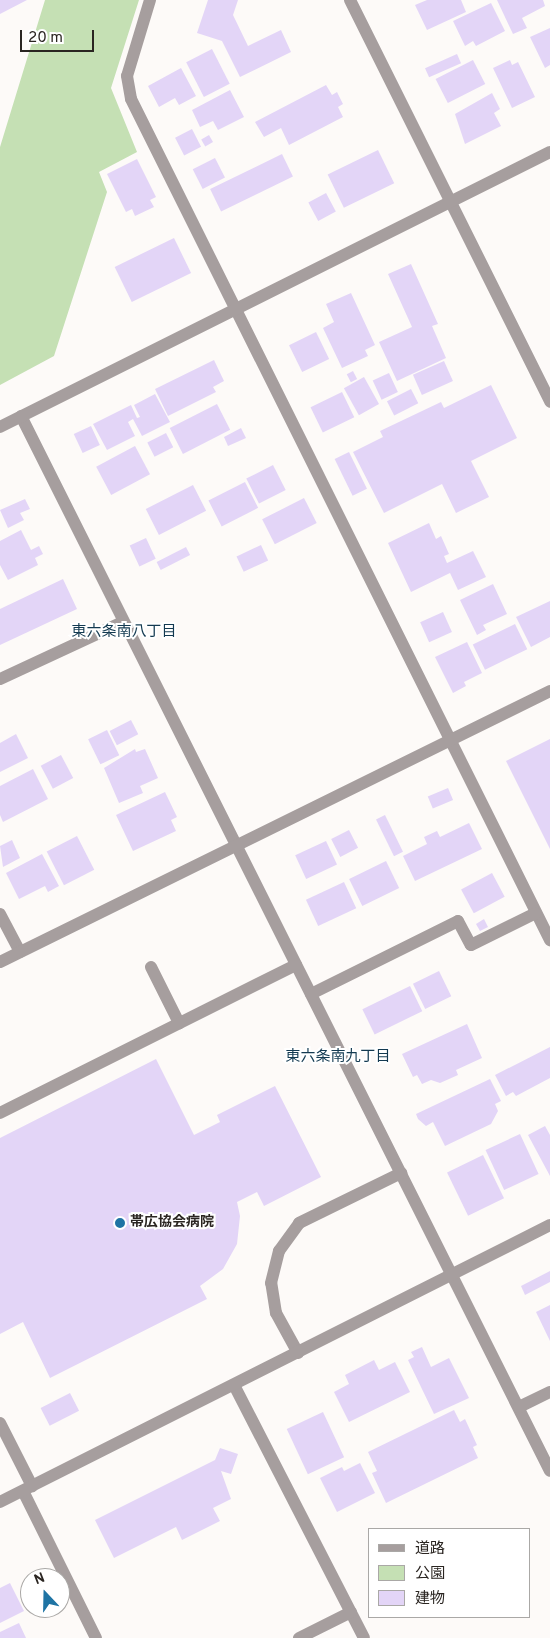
<!DOCTYPE html>
<html>
<head>
<meta charset="utf-8">
<style>
	body { margin:0 }
	#map { position:relative; width:550px; height:1638px; overflow:hidden; background:#fdfaf8; font-family:Overpass,"Noto Sans JP",sans-serif }
	div>[style] { position:absolute }
	[style*='--x'] { left:calc(var(--x)*1px); top:calc(var(--y)*1px); width:calc(var(--w)*1px); rotate:calc(var(--a)*1deg) }
	.green>* { inset:0; background:#c5e0b4 }
	.building>* { inset:0; background:#e3d5f7; transform-origin:0 0 }
	.minor>* { height:12px; margin:-6px; padding:0 6px; transform-origin:6px; border-radius:6px; background:#a69e9e }
	.dots>* { width:14px; height:14px; translate:-50% -50%; box-sizing:border-box; border:2px solid #fff; border-radius:50% }
	span { translate:-50% -50%; white-space:nowrap; text-align:center; line-height:1.15; -webkit-text-stroke:4px #fff; paint-order:stroke }
	.poi-label { font-size:14px; color:#2a2521; font-weight:700 }
	.left { translate:0 -50%; text-align:left }
	.neighbourhood-label { font-size:15px; color:#133a51 }
	.legend { position:absolute; left:368px; top:1528px; width:162px; height:90px; box-sizing:border-box; background:#fff; border:1px solid #aaa8a6; margin:0; padding:6px 9px; list-style:none; font-size:15px; color:#2a2521 }
	.legend li { display:flex; align-items:center; gap:10px; height:25px }
	.legend b { width:25px; border:1px solid #aaa8a6 }
	.north { position:absolute; left:20px; top:1568px; width:50px; height:50px; box-sizing:border-box; background:#fff; border:1px solid #aaa8a6; border-radius:50%; rotate:339deg; font-size:14px; font-weight:700; line-height:20px; text-align:center; color:#2a2521 }
	.north::after { content:''; display:block; margin:auto; width:18px; height:22px; background:#1f74a4; clip-path:polygon(50% 0,100% 100%,50% 72%,0 100%) }
	.scale { position:absolute; left:20px; top:30px; width:74px; height:22px; box-sizing:border-box; border:2px solid #2a2521; border-top:0; padding-left:6px; font-size:15px; line-height:18px; white-space:nowrap; color:#2a2521; -webkit-text-stroke:4px #fff; paint-order:stroke }
</style>
</head>
<body>
<div id="map">
	<div class="green">
		<i style="clip-path:polygon(45px 0,139px 0,111px 88px,137px 152px,99px 172px,107px 192px,54px 356px,0 385px,0 147px)"></i>
	</div>
	<div class="building">
		<i style="clip-path:polygon(0 0,27px 0,0 14px)"></i>
		<i style="clip-path:polygon(208px 0,238px 0,233px 15px,248px 46px,281px 30px,291px 52px,240px 77px,222px 41px,197px 33px)"></i>
		<i style="clip-path:polygon(427px 0,461px 0,466px 12px,427px 30px,415px 5px)"></i>
		<i style="clip-path:polygon(497px 0,543px 0,545px 6px,522px 18px,527px 28px,513px 34px)"></i>
		<i style="clip-path:polygon(491px 3px,505px 31px,476px 46px,473px 41px,465px 46px,453px 21px)"></i>
		<i style="clip-path:polygon(550px 28px,550px 65px,545px 68px,530px 37px)"></i>
		<i style="left:212px;top:49px;width:39px;height:29px;rotate:63deg"></i>
		<i style="left:457px;top:54px;width:10px;height:35px;rotate:66deg"></i>
		<i style="left:473px;top:60px;width:27px;height:42px;rotate:63deg"></i>
		<i style="clip-path:polygon(510px 60px,512px 65px,518px 62px,535px 97px,512px 108px,493px 68px)"></i>
		<i style="clip-path:polygon(181px 68px,196px 96px,179px 105px,175px 98px,159px 107px,148px 86px)"></i>
		<i style="clip-path:polygon(326px 85px,332px 95px,337px 92px,343px 104px,338px 107px,343px 117px,289px 145px,281px 128px,264px 137px,255px 122px)"></i>
		<i style="clip-path:polygon(230px 90px,244px 117px,218px 130px,213px 121px,200px 127px,192px 110px)"></i>
		<i style="clip-path:polygon(492px 93px,500px 109px,494px 113px,501px 126px,465px 144px,455px 114px)"></i>
		<i style="left:192px;top:129px;width:20px;height:19px;rotate:63deg"></i>
		<i style="left:209px;top:135px;width:8px;height:9px;rotate:60deg"></i>
		<i style="left:378px;top:150px;width:37px;height:56px;rotate:64deg"></i>
		<i style="left:282px;top:154px;width:25px;height:80px;rotate:64deg"></i>
		<i style="left:215px;top:158px;width:22px;height:25px;rotate:63deg"></i>
		<i style="clip-path:polygon(137px 159px,156px 197px,150px 200px,154px 207px,135px 216px,132px 209px,126px 212px,107px 174px)"></i>
		<i style="left:326px;top:193px;width:21px;height:20px;rotate:62deg"></i>
		<i style="left:174px;top:238px;width:39px;height:66px;rotate:64deg"></i>
		<i style="clip-path:polygon(411px 264px,438px 324px,432px 326px,446px 358px,397px 381px,379px 342px,412px 327px,388px 274px)"></i>
		<i style="clip-path:polygon(351px 293px,375px 345px,365px 350px,368px 356px,342px 368px,323px 328px,334px 322px,326px 304px)"></i>
		<i style="left:316px;top:332px;width:30px;height:30px;rotate:64deg"></i>
		<i style="clip-path:polygon(214px 360px,224px 381px,213px 387px,216px 392px,168px 416px,155px 389px)"></i>
		<i style="left:444px;top:361px;width:22px;height:34px;rotate:66deg"></i>
		<i style="left:353px;top:371px;width:9px;height:7px;rotate:63deg"></i>
		<i style="left:389px;top:373px;width:21px;height:18px;rotate:65deg"></i>
		<i style="left:364px;top:377px;width:31px;height:23px;rotate:61deg"></i>
		<i style="clip-path:polygon(491px 385px,517px 438px,471px 461px,489px 497px,456px 513px,442px 484px,384px 513px,353px 452px,383px 437px,380px 431px,441px 402px,444px 408px)"></i>
		<i style="left:411px;top:389px;width:16px;height:27px;rotate:63deg"></i>
		<i style="left:342px;top:392px;width:28px;height:35px;rotate:64deg"></i>
		<i style="clip-path:polygon(155px 394px,170px 422px,142px 436px,133px 419px,128px 422px,135px 436px,107px 450px,93px 424px,131px 405px,137px 418px,140px 417px,134px 405px)"></i>
		<i style="left:217px;top:404px;width:29px;height:53px;rotate:63deg"></i>
		<i style="left:91px;top:426px;width:21px;height:19px;rotate:65deg"></i>
		<i style="clip-path:polygon(241px 428px,246px 438px,228px 446px,224px 437px)"></i>
		<i style="left:166px;top:433px;width:16px;height:21px;rotate:63deg"></i>
		<i style="left:135px;top:446px;width:32px;height:44px;rotate:62deg"></i>
		<i style="left:349px;top:452px;width:41px;height:16px;rotate:64deg"></i>
		<i style="left:273px;top:465px;width:28px;height:30px;rotate:63deg"></i>
		<i style="left:245px;top:482px;width:29px;height:41px;rotate:63deg"></i>
		<i style="left:193px;top:485px;width:29px;height:53px;rotate:63deg"></i>
		<i style="left:304px;top:498px;width:28px;height:47px;rotate:63deg"></i>
		<i style="clip-path:polygon(25px 499px,30px 509px,20px 513px,24px 520px,8px 528px,0 510px)"></i>
		<i style="clip-path:polygon(429px 523px,436px 539px,441px 536px,449px 554px,444px 556px,447px 563px,473px 551px,486px 577px,458px 590px,450px 573px,411px 592px,388px 543px)"></i>
		<i style="clip-path:polygon(21px 530px,31px 550px,39px 546px,43px 554px,35px 558px,38px 565px,8px 580px,0 565px,0 541px)"></i>
		<i style="left:146px;top:538px;width:23px;height:18px;rotate:65deg"></i>
		<i style="left:261px;top:545px;width:17px;height:27px;rotate:65deg"></i>
		<i style="left:186px;top:547px;width:9px;height:33px;rotate:63deg"></i>
		<i style="clip-path:polygon(63px 579px,77px 609px,0 645px,0 609px)"></i>
		<i style="clip-path:polygon(493px 584px,507px 614px,483px 625px,486px 630px,477px 635px,460px 600px)"></i>
		<i style="clip-path:polygon(550px 601px,550px 637px,531px 647px,516px 617px)"></i>
		<i style="left:443px;top:612px;width:22px;height:25px;rotate:66deg"></i>
		<i style="left:515px;top:624px;width:28px;height:47px;rotate:64deg"></i>
		<i style="clip-path:polygon(467px 642px,482px 673px,464px 682px,466px 686px,453px 693px,435px 657px)"></i>
		<i style="left:131px;top:720px;width:16px;height:24px;rotate:63deg"></i>
		<i style="left:107px;top:730px;width:28px;height:21px;rotate:64deg"></i>
		<i style="clip-path:polygon(16px 734px,28px 758px,0 772px,0 743px)"></i>
		<i style="clip-path:polygon(550px 739px,550px 849px,506px 761px)"></i>
		<i style="clip-path:polygon(135px 749px,136px 752px,145px 749px,158px 778px,140px 786px,143px 793px,119px 803px,104px 768px)"></i>
		<i style="left:61px;top:755px;width:26px;height:23px;rotate:62deg"></i>
		<i style="clip-path:polygon(33px 769px,48px 799px,3px 822px,0 815px,0 786px)"></i>
		<i style="left:448px;top:788px;width:13px;height:22px;rotate:67deg"></i>
		<i style="clip-path:polygon(165px 792px,177px 817px,171px 820px,176px 831px,133px 851px,116px 815px)"></i>
		<i style="left:385px;top:815px;width:41px;height:10px;rotate:64deg"></i>
		<i style="clip-path:polygon(469px 823px,482px 849px,415px 881px,403px 856px,427px 844px,424px 837px,437px 831px,440px 837px)"></i>
		<i style="left:349px;top:830px;width:20px;height:20px;rotate:63deg"></i>
		<i style="left:77px;top:836px;width:38px;height:34px;rotate:63deg"></i>
		<i style="clip-path:polygon(12px 840px,20px 858px,3px 867px,0 846px)"></i>
		<i style="left:326px;top:841px;width:26px;height:34px;rotate:65deg"></i>
		<i style="clip-path:polygon(42px 854px,59px 886px,48px 892px,45px 886px,19px 899px,6px 873px)"></i>
		<i style="left:386px;top:861px;width:30px;height:41px;rotate:64deg"></i>
		<i style="left:492px;top:873px;width:27px;height:35px;rotate:62deg"></i>
		<i style="left:344px;top:882px;width:29px;height:42px;rotate:65deg"></i>
		<i style="clip-path:polygon(484px 919px,488px 927px,480px 931px,476px 924px)"></i>
		<i style="left:439px;top:971px;width:28px;height:29px;rotate:64deg"></i>
		<i style="left:410px;top:986px;width:28px;height:53px;rotate:64deg"></i>
		<i style="clip-path:polygon(467px 1024px,482px 1058px,456px 1070px,458px 1075px,440px 1083px,431px 1080px,422px 1084px,417px 1075px,413px 1077px,402px 1054px)"></i>
		<i style="clip-path:polygon(550px 1047px,550px 1078px,516px 1096px,513px 1092px,506px 1096px,495px 1075px)"></i>
		<i style="clip-path:polygon(156px 1059px,194px 1135px,220px 1122px,217px 1115px,275px 1086px,321px 1177px,264px 1206px,257px 1192px,237px 1202px,240px 1216px,237px 1244px,223px 1269px,200px 1286px,207px 1299px,50px 1378px,23px 1322px,0 1334px,0 1138px)"></i>
		<i style="clip-path:polygon(490px 1079px,501px 1101px,495px 1104px,498px 1111px,491px 1124px,445px 1146px,433px 1122px,426px 1126px,418px 1119px,416px 1114px)"></i>
		<i style="clip-path:polygon(545px 1126px,550px 1135px,550px 1176px,528px 1135px)"></i>
		<i style="left:520px;top:1134px;width:44px;height:38px;rotate:65deg"></i>
		<i style="left:483px;top:1155px;width:48px;height:40px;rotate:64deg"></i>
		<i style="clip-path:polygon(550px 1271px,550px 1282px,525px 1295px,521px 1286px)"></i>
		<i style="clip-path:polygon(550px 1305px,550px 1341px,536px 1312px)"></i>
		<i style="clip-path:polygon(422px 1347px,431px 1367px,449px 1358px,469px 1398px,434px 1414px,408px 1360px,414px 1357px,411px 1352px)"></i>
		<i style="clip-path:polygon(374px 1360px,379px 1370px,395px 1362px,410px 1392px,349px 1422px,334px 1392px,349px 1384px,345px 1375px)"></i>
		<i style="left:70px;top:1393px;width:20px;height:33px;rotate:63deg"></i>
		<i style="clip-path:polygon(454px 1410px,460px 1422px,465px 1419px,477px 1445px,473px 1447px,478px 1458px,386px 1503px,372px 1473px,377px 1471px,368px 1452px)"></i>
		<i style="left:323px;top:1412px;width:50px;height:40px;rotate:65deg"></i>
		<i style="clip-path:polygon(220px 1448px,238px 1454px,231px 1474px,221px 1471px,231px 1499px,213px 1508px,220px 1521px,182px 1540px,176px 1527px,114px 1558px,95px 1520px,215px 1460px)"></i>
		<i style="clip-path:polygon(360px 1463px,375px 1493px,337px 1512px,320px 1478px,342px 1467px,344px 1471px)"></i>
		<i style="clip-path:polygon(10px 1583px,24px 1611px,0 1623px,0 1588px)"></i>
		<i style="clip-path:polygon(19px 1623px,26px 1638px,0 1638px,0 1632px)"></i>
	</div>
	<div class="minor">
		<i style="--x:150;--y:0;--w:79;--a:106.8"></i>
		<i style="--x:127;--y:76;--w:23;--a:80"></i>
		<i style="--x:131;--y:99;--w:940;--a:63.52"></i>
		<i style="--x:350;--y:0;--w:449;--a:63.5"></i>
		<i style="--x:21;--y:416;--w:1180;--a:63.37"></i>
		<i style="--x:0;--y:427;--w:615;--a:-26.57"></i>
		<i style="--x:0;--y:679;--w:136;--a:-24.9"></i>
		<i style="--x:0;--y:914;--w:43;--a:62.2"></i>
		<i style="--x:0;--y:962;--w:613;--a:-26.23"></i>
		<i style="--x:151;--y:967;--w:63;--a:63.4"></i>
		<i style="--x:311;--y:994;--w:164;--a:-26.4"></i>
		<i style="--x:458;--y:921;--w:27;--a:62"></i>
		<i style="--x:471;--y:945;--w:72;--a:-26.2"></i>
		<i style="--x:0;--y:1113;--w:331;--a:-26.6"></i>
		<i style="--x:298;--y:1353;--w:46;--a:-118.8"></i>
		<i style="--x:276;--y:1313;--w:30;--a:-99"></i>
		<i style="--x:271;--y:1283;--w:33;--a:-76"></i>
		<i style="--x:279;--y:1251;--w:34;--a:-54"></i>
		<i style="--x:299;--y:1223;--w:114;--a:-26.1"></i>
		<i style="--x:234;--y:1385;--w:284;--a:62.8"></i>
		<i style="--x:519;--y:1407;--w:34;--a:-26"></i>
		<i style="--x:0;--y:1423;--w:71;--a:63.1"></i>
		<i style="--x:23;--y:1491;--w:164;--a:63.6"></i>
		<i style="--x:0;--y:1502;--w:616;--a:-26.73"></i>
		<i style="--x:299;--y:1638;--w:58;--a:-26.6"></i>
	</div>
	<div class="dots">
		<i style="left:120px;top:1223px;background:#1f74a4"></i>
	</div>
	<div class="poi-label">
		<span class="left" style="left:130px;top:1223px">帯広協会病院</span>
	</div>
	<div class="neighbourhood-label">
		<span style="left:124px;top:633px">東六条南八丁目</span>
		<span style="left:338px;top:1058px">東六条南九丁目</span>
	</div>
	<ul class="legend">
	<li><b style="height:6px;background:#a69e9e"></b>道路</li>
	<li><b style="height:14px;background:#c5e0b4"></b>公園</li>
	<li><b style="height:14px;background:#e3d5f7"></b>建物</li>
	</ul>
	<div class="north">N</div>
	<div class="scale">20 m</div>
</div>
</body>
</html>
